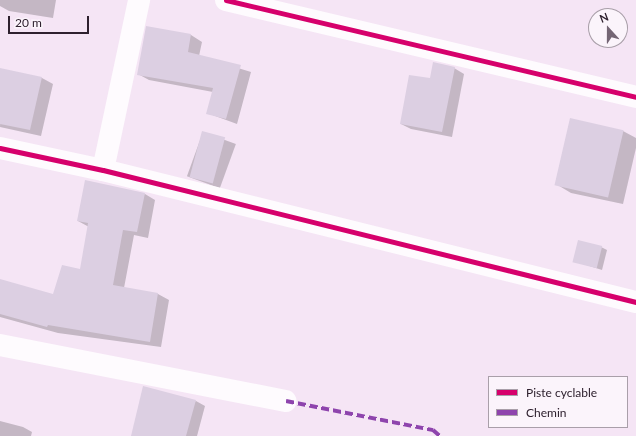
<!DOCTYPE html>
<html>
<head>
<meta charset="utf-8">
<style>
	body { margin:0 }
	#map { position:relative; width:636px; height:436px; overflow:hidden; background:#f5e5f5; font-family:Lato,sans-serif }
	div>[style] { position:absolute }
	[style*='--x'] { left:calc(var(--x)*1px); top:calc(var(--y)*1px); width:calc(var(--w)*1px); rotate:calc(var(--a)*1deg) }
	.shadow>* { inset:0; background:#0003; transform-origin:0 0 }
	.building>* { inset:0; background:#dccfe2; transform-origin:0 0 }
	.street>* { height:22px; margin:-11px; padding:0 11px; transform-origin:11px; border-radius:11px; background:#fefbfe }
	.quiet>* { height:4px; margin-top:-2px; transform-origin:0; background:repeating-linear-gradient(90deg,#8e44ad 0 8px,transparent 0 12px) }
	.cycleway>* { height:5px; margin:-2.5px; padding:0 2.5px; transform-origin:2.5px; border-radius:2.5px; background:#d6006c }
	span { translate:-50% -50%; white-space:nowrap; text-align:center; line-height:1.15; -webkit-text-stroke:4px #fbf4fb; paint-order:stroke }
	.legend { position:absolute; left:488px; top:376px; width:140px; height:52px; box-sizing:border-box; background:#fbf4fb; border:1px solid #a99fa9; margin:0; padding:5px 7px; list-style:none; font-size:12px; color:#2e202e }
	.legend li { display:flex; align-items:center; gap:8px; height:20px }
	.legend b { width:20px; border:1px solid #a99fa9 }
	.north { position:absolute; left:588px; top:8px; width:40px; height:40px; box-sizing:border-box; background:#fbf4fb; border:1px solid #a99fa9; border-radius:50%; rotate:339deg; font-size:11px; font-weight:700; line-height:16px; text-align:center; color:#2e202e }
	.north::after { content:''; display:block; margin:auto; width:14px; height:18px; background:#746574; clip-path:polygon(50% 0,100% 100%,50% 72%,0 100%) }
	.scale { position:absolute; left:8px; top:16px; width:81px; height:18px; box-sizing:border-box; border:2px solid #2e202e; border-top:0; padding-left:5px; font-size:12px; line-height:14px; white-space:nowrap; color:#2e202e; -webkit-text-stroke:3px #fbf4fb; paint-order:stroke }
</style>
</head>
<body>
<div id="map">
	<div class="shadow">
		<i style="clip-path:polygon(0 0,56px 0,53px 18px,9px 11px,0 6px)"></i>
		<i style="clip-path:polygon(147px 28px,191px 35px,202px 42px,199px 56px,251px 72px,237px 124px,207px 113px,213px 92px,149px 80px,138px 74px)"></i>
		<i style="clip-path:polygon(454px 68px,464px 74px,452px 137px,411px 129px,401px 124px,431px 79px)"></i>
		<i style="clip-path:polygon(2px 70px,42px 78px,53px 84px,41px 136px,0 127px)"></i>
		<i style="clip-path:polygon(623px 131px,636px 138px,636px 148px,623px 204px,571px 193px,556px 184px)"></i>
		<i style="left:203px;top:132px;width:35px;height:47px;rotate:20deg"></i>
		<i style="clip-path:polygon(145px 194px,155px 200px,148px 238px,134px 235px,124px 288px,158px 294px,169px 300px,161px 347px,58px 333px,0 317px,0 281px,53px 295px,81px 270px,89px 227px,78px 221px)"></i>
		<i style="clip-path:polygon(601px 247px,607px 250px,602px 270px,574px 261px)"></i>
		<i style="clip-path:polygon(196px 401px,205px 406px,197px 436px,132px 436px)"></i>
		<i style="clip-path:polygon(0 421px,23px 427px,32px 432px,31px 436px,0 436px)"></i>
	</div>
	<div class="building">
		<i style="clip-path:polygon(146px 26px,191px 34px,188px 52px,241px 65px,226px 119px,206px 114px,213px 88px,137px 75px)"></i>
		<i style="clip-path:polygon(433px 62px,455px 67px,442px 132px,400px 124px,409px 75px,430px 78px)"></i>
		<i style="clip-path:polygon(0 68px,42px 77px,30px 130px,0 124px)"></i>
		<i style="left:570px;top:118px;width:55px;height:69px;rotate:13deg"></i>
		<i style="left:202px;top:131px;width:24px;height:48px;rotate:15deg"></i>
		<i style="clip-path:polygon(85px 180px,145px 193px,137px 232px,123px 230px,113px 285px,158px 293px,150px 342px,48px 325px,47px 327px,0 314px,0 279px,53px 294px,62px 265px,80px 269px,88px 223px,77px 221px)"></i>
		<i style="left:578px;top:240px;width:25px;height:23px;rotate:14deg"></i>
		<i style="clip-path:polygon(143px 386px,196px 400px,186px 436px,131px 436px)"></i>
	</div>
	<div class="street">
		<i style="--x:226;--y:0;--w:421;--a:13.3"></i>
		<i style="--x:0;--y:148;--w:105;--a:12.1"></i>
		<i style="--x:103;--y:170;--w:549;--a:13.91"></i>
		<i style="--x:103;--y:170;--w:174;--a:-78"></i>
		<i style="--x:0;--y:345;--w:291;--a:11.1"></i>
	</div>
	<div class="quiet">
		<i style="--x:286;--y:401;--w:150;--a:11.2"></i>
		<i style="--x:433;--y:430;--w:9;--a:41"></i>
	</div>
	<div class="cycleway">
		<i style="--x:226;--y:0;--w:421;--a:13.3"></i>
		<i style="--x:0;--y:148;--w:105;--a:12.1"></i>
		<i style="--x:103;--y:170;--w:549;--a:13.91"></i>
	</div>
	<ul class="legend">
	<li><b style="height:5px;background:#d6006c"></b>Piste cyclable</li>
	<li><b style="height:5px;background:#8e44ad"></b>Chemin</li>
	</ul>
	<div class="north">N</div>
	<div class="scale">20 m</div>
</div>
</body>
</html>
